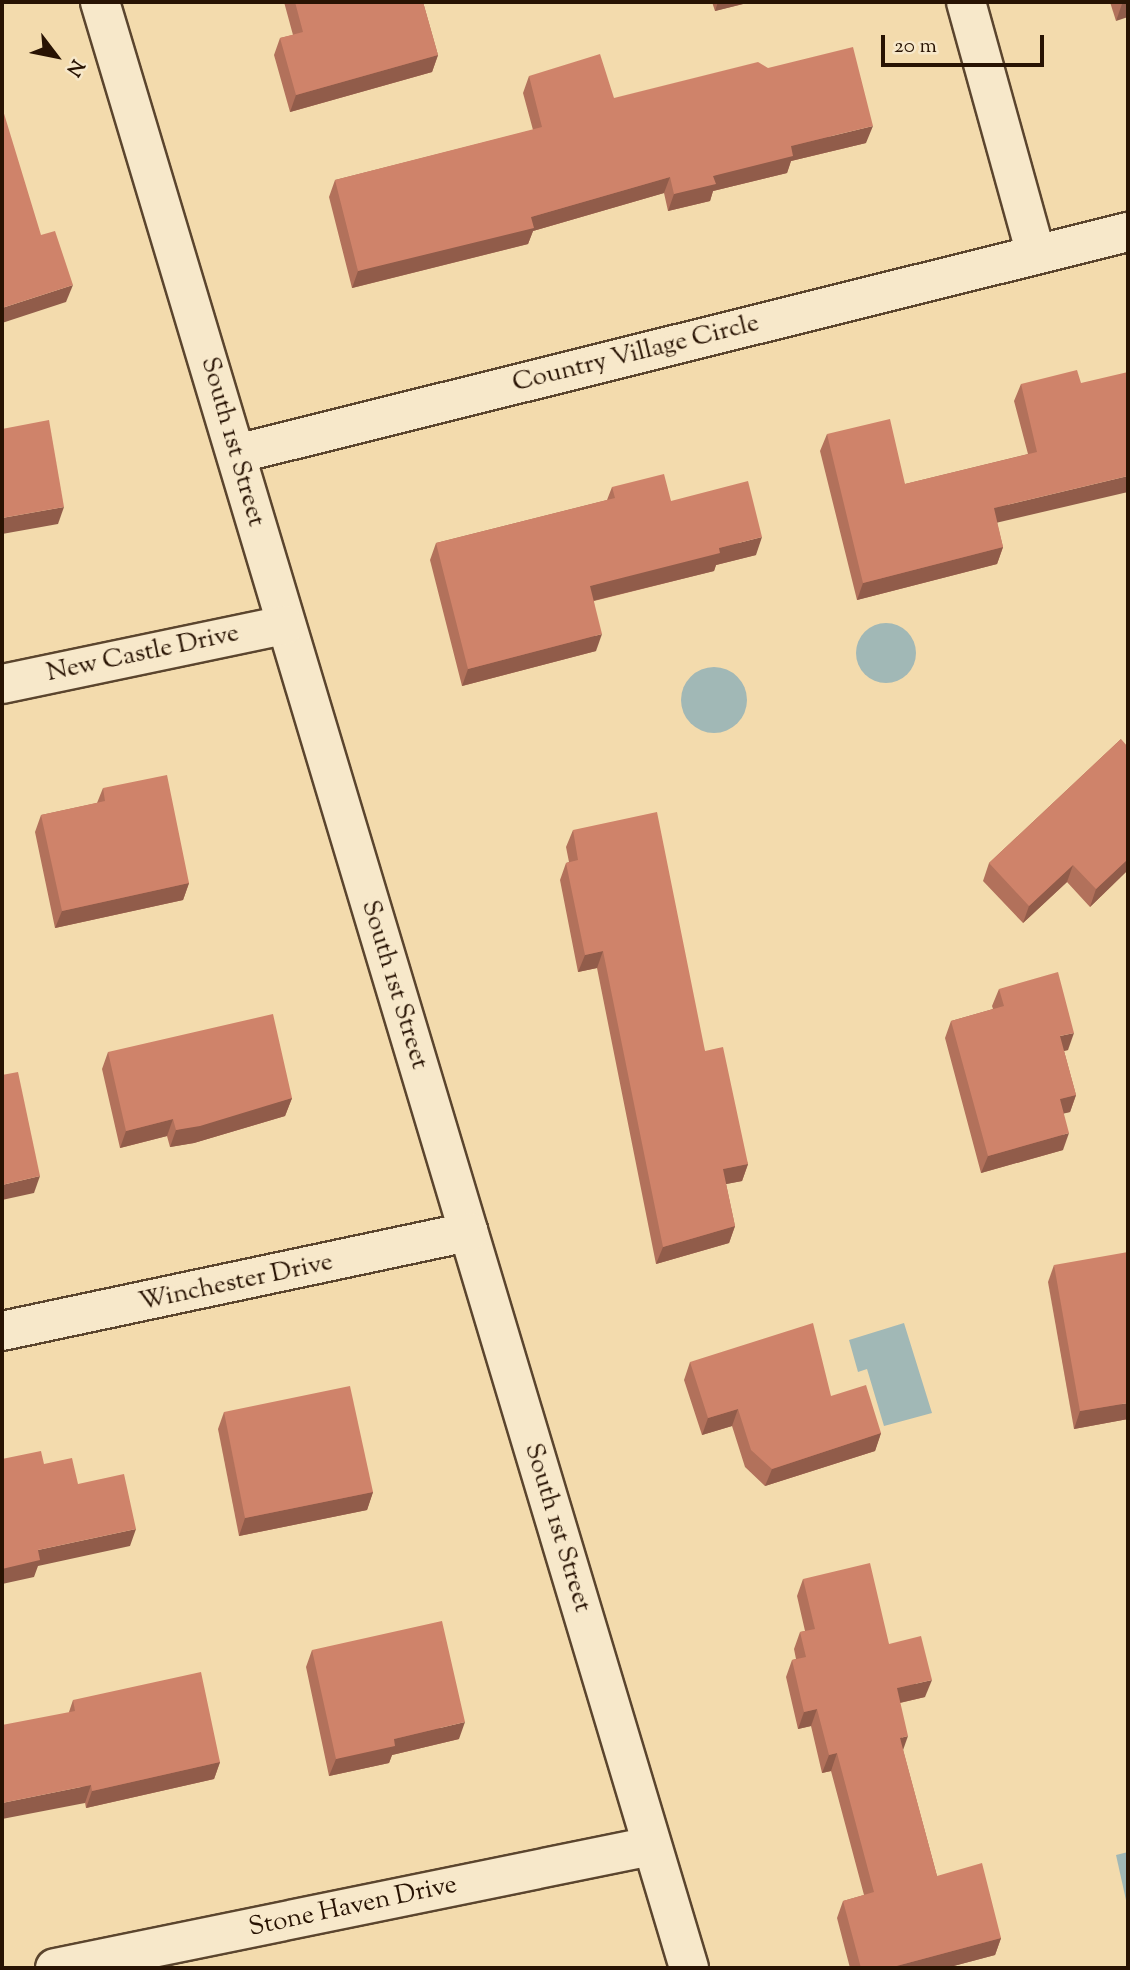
<!DOCTYPE html>
<style>
body{margin:0}
#map{position:relative;width:1130px;height:1970px;overflow:hidden;background:#f3dbad;font-family:"Sorts Mill Goudy",serif}
div>[style]{position:absolute}
.water>*{inset:0;background:#a1b8b6}
.round{border-radius:50%}
.roads{filter:drop-shadow(2px 0 #5b452e) drop-shadow(-2px 0 #5b452e) drop-shadow(0 2px #5b452e) drop-shadow(0 -2px #5b452e)}
.minor>*{height:38px;margin:-19px;padding:0 19px;transform-origin:19px;border-radius:19px;background:#f7e8ca}
.wall>*{inset:0;background:#b2715b}
.shaded-wall>*{inset:0;background:#915c4a}
.building>*{inset:0;background:#cf836a}
span{translate:-50% -50%;white-space:nowrap;text-align:center;line-height:1.15;-webkit-text-stroke:7px #f7e8ca;paint-order:stroke}
.street-label{font-size:26px;color:#281303}
.frame{position:absolute;inset:0;border:4px solid #281303;pointer-events:none}
.north{position:absolute;left:21px;top:21px;width:70px;height:70px;-webkit-text-stroke:5px #f7e8ca;paint-order:stroke;rotate:122deg;font-size:19px;font-weight:700;line-height:28px;text-align:center;color:#281303}
.north::after{content:'';display:block;margin:auto;width:24px;height:32px;background:#281303;clip-path:polygon(50% 0,100% 100%,50% 72%,0 100%)}
.scale{position:absolute;left:881px;top:35px;width:163px;height:32px;box-sizing:border-box;border:4px solid #281303;border-top:0;padding-left:9px;font-size:21px;line-height:24px;white-space:nowrap;color:#281303;-webkit-text-stroke:5px #f7e8ca;paint-order:stroke}
</style>
<div id="map">
<div class="water">
<i class="round" style="left:856px;top:623px;width:60px;height:60px"></i>
<i class="round" style="left:681px;top:667px;width:66px;height:66px"></i>
<i style="clip-path:polygon(904px 1323px,932px 1413px,884px 1426px,867px 1369px,858px 1372px,849px 1340px)"></i>
<i style="clip-path:polygon(1128px 1852px,1128px 1909px,1116px 1855px)"></i>
</div>
<div class="roads">
<div class="minor">
<i style="left:100px;top:2px;width:2052px;rotate:73.32deg"></i>
<i style="left:966px;top:2px;width:262px;rotate:74.5deg"></i>
<i style="left:236px;top:454px;width:919px;rotate:-13.98deg"></i>
<i style="left:2px;top:684px;width:289px;rotate:-11.8deg"></i>
<i style="left:2px;top:1331px;width:477px;rotate:-12deg"></i>
<i style="left:55px;top:1968px;width:608px;rotate:-11.57deg"></i>
</div>
</div>
<div class="wall">
<i style="clip-path:polygon(284px 2px,423px 2px,438px 55px,432px 72px,290px 112px,274px 55px,280px 38px,293px 35px)"></i>
<i style="clip-path:polygon(712px 2px,751px 2px,715px 11px)"></i>
<i style="clip-path:polygon(1110px 2px,1128px 2px,1116px 21px)"></i>
<i style="clip-path:polygon(529px 76px,614px 98px,866px 143px,791px 161px,787px 173px,713px 191px,710px 201px,668px 211px,664px 193px,533px 231px,528px 244px,352px 288px,329px 197px,335px 180px,533px 130px,523px 93px)"></i>
<i style="clip-path:polygon(1081px 383px,997px 523px,1003px 547px,997px 564px,857px 600px,820px 451px,827px 434px,905px 484px,1028px 454px,1014px 401px,1021px 384px)"></i>
<i style="clip-path:polygon(612px 487px,671px 501px,756px 555px,716px 565px,714px 571px,594px 601px,596px 651px,462px 686px,430px 560px,436px 543px,607px 500px)"></i>
<i style="clip-path:polygon(1121px 739px,1128px 870px,1090px 907px,1067px 882px,1023px 923px,983px 881px,989px 863px)"></i>
<i style="clip-path:polygon(103px 788px,189px 883px,183px 900px,55px 928px,35px 832px,41px 815px,97px 803px)"></i>
<i style="clip-path:polygon(573px 830px,705px 1051px,748px 1164px,742px 1181px,726px 1184px,735px 1226px,729px 1243px,656px 1264px,597px 968px,578px 972px,560px 880px,566px 863px,569px 862px,566px 847px)"></i>
<i style="clip-path:polygon(999px 989px,1068px 1050px,1064px 1051px,1076px 1095px,1070px 1112px,1064px 1113px,1063px 1150px,981px 1173px,945px 1038px,951px 1021px,993px 1009px,992px 1006px)"></i>
<i style="clip-path:polygon(108px 1052px,292px 1098px,285px 1116px,194px 1143px,170px 1147px,167px 1136px,120px 1148px,102px 1069px)"></i>
<i style="clip-path:polygon(1054px 1265px,1128px 1419px,1074px 1429px,1048px 1282px)"></i>
<i style="clip-path:polygon(690px 1362px,831px 1396px,881px 1433px,875px 1451px,765px 1486px,745px 1467px,732px 1426px,702px 1435px,684px 1380px)"></i>
<i style="clip-path:polygon(224px 1412px,373px 1492px,367px 1510px,239px 1536px,218px 1429px)"></i>
<i style="clip-path:polygon(803px 1579px,889px 1644px,925px 1697px,900px 1703px,903px 1750px,937px 1876px,1001px 1938px,995px 1955px,946px 1968px,850px 1968px,837px 1918px,843px 1901px,864px 1895px,831px 1771px,822px 1773px,811px 1726px,798px 1729px,786px 1677px,792px 1660px,796px 1659px,794px 1649px,800px 1632px,805px 1631px,797px 1596px)"></i>
<i style="clip-path:polygon(312px 1650px,459px 1739px,392px 1755px,389px 1763px,329px 1776px,306px 1667px)"></i>
<i style="clip-path:polygon(73px 1700px,220px 1762px,214px 1779px,86px 1808px,69px 1712px)"></i>
</div>
<div class="shaded-wall">
<i style="clip-path:polygon(718px 2px,751px 2px,715px 11px)"></i>
<i style="clip-path:polygon(1128px 2px,1128px 17px,1116px 21px,1122px 4px)"></i>
<i style="clip-path:polygon(438px 55px,432px 72px,290px 112px,296px 95px)"></i>
<i style="clip-path:polygon(873px 126px,866px 143px,791px 161px,787px 173px,713px 191px,710px 201px,668px 211px,674px 194px,713px 176px,791px 146px)"></i>
<i style="clip-path:polygon(670px 177px,664px 193px,533px 231px,528px 244px,352px 288px,358px 271px,531px 217px)"></i>
<i style="clip-path:polygon(73px 285px,66px 302px,2px 323px,2px 308px)"></i>
<i style="clip-path:polygon(1128px 476px,1128px 492px,987px 525px,994px 508px)"></i>
<i style="clip-path:polygon(64px 507px,58px 524px,2px 534px,2px 518px)"></i>
<i style="clip-path:polygon(762px 537px,756px 555px,716px 565px,714px 571px,584px 603px,590px 586px,719px 548px)"></i>
<i style="clip-path:polygon(1003px 547px,997px 564px,857px 600px,863px 583px)"></i>
<i style="clip-path:polygon(602px 634px,596px 651px,462px 686px,468px 669px)"></i>
<i style="clip-path:polygon(1128px 859px,1128px 870px,1090px 907px,1096px 889px)"></i>
<i style="clip-path:polygon(1073px 865px,1067px 882px,1023px 923px,1029px 906px)"></i>
<i style="clip-path:polygon(189px 883px,183px 900px,55px 928px,62px 911px)"></i>
<i style="clip-path:polygon(603px 951px,597px 968px,578px 972px,585px 955px)"></i>
<i style="clip-path:polygon(1074px 1033px,1068px 1050px,1054px 1053px,1060px 1036px)"></i>
<i style="clip-path:polygon(1076px 1095px,1070px 1112px,1054px 1116px,1060px 1099px)"></i>
<i style="clip-path:polygon(292px 1098px,285px 1116px,194px 1143px,170px 1147px,176px 1130px)"></i>
<i style="clip-path:polygon(173px 1119px,167px 1136px,120px 1148px,126px 1131px)"></i>
<i style="clip-path:polygon(1069px 1133px,1063px 1150px,981px 1173px,988px 1156px)"></i>
<i style="clip-path:polygon(748px 1164px,742px 1181px,716px 1186px,723px 1169px)"></i>
<i style="clip-path:polygon(40px 1176px,34px 1193px,2px 1200px,2px 1185px)"></i>
<i style="clip-path:polygon(735px 1226px,729px 1243px,656px 1264px,663px 1247px)"></i>
<i style="clip-path:polygon(1128px 1403px,1128px 1419px,1074px 1429px,1080px 1411px)"></i>
<i style="clip-path:polygon(738px 1409px,732px 1426px,702px 1435px,708px 1418px)"></i>
<i style="clip-path:polygon(881px 1433px,875px 1451px,765px 1486px,772px 1469px)"></i>
<i style="clip-path:polygon(373px 1492px,367px 1510px,239px 1536px,245px 1518px)"></i>
<i style="clip-path:polygon(136px 1529px,130px 1546px,38px 1566px,34px 1577px,2px 1584px,2px 1569px,38px 1550px)"></i>
<i style="clip-path:polygon(932px 1680px,925px 1697px,890px 1705px,897px 1688px)"></i>
<i style="clip-path:polygon(817px 1709px,811px 1726px,798px 1729px,804px 1712px)"></i>
<i style="clip-path:polygon(465px 1722px,459px 1739px,392px 1755px,389px 1763px,329px 1776px,336px 1759px,394px 1739px)"></i>
<i style="clip-path:polygon(908px 1736px,902px 1753px,900px 1738px)"></i>
<i style="clip-path:polygon(837px 1753px,831px 1771px,822px 1773px,829px 1755px)"></i>
<i style="clip-path:polygon(220px 1762px,214px 1779px,86px 1808px,92px 1791px)"></i>
<i style="clip-path:polygon(91px 1785px,85px 1803px,2px 1819px,2px 1803px)"></i>
<i style="clip-path:polygon(1001px 1938px,995px 1955px,946px 1968px,889px 1968px)"></i>
</div>
<div class="building">
<i style="clip-path:polygon(295px 2px,423px 2px,438px 55px,296px 95px,280px 38px,303px 32px)"></i>
<i style="clip-path:polygon(853px 47px,873px 126px,791px 146px,793px 156px,713px 176px,716px 184px,674px 194px,670px 177px,531px 217px,534px 228px,358px 271px,335px 180px,542px 127px,529px 76px,600px 54px,614px 98px,758px 62px,768px 68px)"></i>
<i style="clip-path:polygon(2px 107px,41px 235px,55px 231px,73px 285px,2px 308px)"></i>
<i style="clip-path:polygon(1077px 370px,1081px 383px,1128px 372px,1128px 476px,994px 508px,1003px 547px,863px 583px,827px 434px,890px 419px,905px 484px,1037px 452px,1021px 384px)"></i>
<i style="clip-path:polygon(49px 420px,64px 507px,2px 518px,2px 429px)"></i>
<i style="clip-path:polygon(664px 474px,671px 501px,748px 481px,762px 537px,719px 548px,720px 553px,590px 586px,602px 634px,468px 669px,436px 543px,615px 498px,612px 487px)"></i>
<i style="clip-path:polygon(1121px 739px,1128px 747px,1128px 859px,1096px 889px,1073px 865px,1029px 906px,989px 863px)"></i>
<i style="clip-path:polygon(167px 775px,189px 883px,62px 911px,41px 815px,105px 801px,103px 788px)"></i>
<i style="clip-path:polygon(657px 812px,705px 1051px,723px 1047px,748px 1164px,723px 1169px,735px 1226px,663px 1247px,603px 951px,585px 955px,566px 863px,578px 860px,573px 830px)"></i>
<i style="clip-path:polygon(1058px 972px,1074px 1033px,1060px 1036px,1076px 1095px,1060px 1099px,1069px 1133px,988px 1156px,951px 1021px,1004px 1006px,999px 989px)"></i>
<i style="clip-path:polygon(273px 1014px,292px 1098px,200px 1126px,176px 1130px,173px 1119px,126px 1131px,108px 1052px)"></i>
<i style="clip-path:polygon(18px 1072px,40px 1176px,2px 1185px,2px 1075px)"></i>
<i style="clip-path:polygon(1128px 1252px,1128px 1403px,1080px 1411px,1054px 1265px)"></i>
<i style="clip-path:polygon(813px 1323px,831px 1396px,866px 1385px,881px 1433px,772px 1469px,751px 1450px,738px 1409px,708px 1418px,690px 1362px)"></i>
<i style="clip-path:polygon(350px 1386px,373px 1492px,245px 1518px,224px 1412px)"></i>
<i style="clip-path:polygon(41px 1451px,44px 1464px,72px 1458px,78px 1484px,124px 1474px,136px 1529px,38px 1550px,40px 1560px,2px 1569px,2px 1459px)"></i>
<i style="clip-path:polygon(870px 1563px,889px 1644px,921px 1636px,932px 1680px,897px 1688px,908px 1736px,900px 1738px,937px 1876px,982px 1863px,1001px 1938px,889px 1968px,861px 1968px,843px 1901px,874px 1892px,837px 1753px,829px 1755px,817px 1709px,804px 1712px,792px 1660px,806px 1657px,800px 1632px,815px 1629px,803px 1579px)"></i>
<i style="clip-path:polygon(442px 1621px,465px 1722px,394px 1739px,395px 1746px,336px 1759px,312px 1650px)"></i>
<i style="clip-path:polygon(201px 1672px,220px 1762px,92px 1791px,91px 1785px,2px 1803px,2px 1725px,75px 1711px,73px 1700px)"></i>
</div>
<div class="street-label">
<span style="left:636px;top:354px;rotate:-14deg">Country Village Circle</span>
<span style="left:232px;top:442px;rotate:74deg">South 1st Street</span>
<span style="left:143px;top:654px;rotate:-12deg">New Castle Drive</span>
<span style="left:394px;top:985px;rotate:73deg">South 1st Street</span>
<span style="left:236px;top:1283px;rotate:-12deg">Winchester Drive</span>
<span style="left:557px;top:1528px;rotate:73deg">South 1st Street</span>
<span style="left:353px;top:1907px;rotate:-12deg">Stone Haven Drive</span>
</div>
<div class="frame"></div>
<div class="north">N</div>
<div class="scale">20 m</div>
</div>
